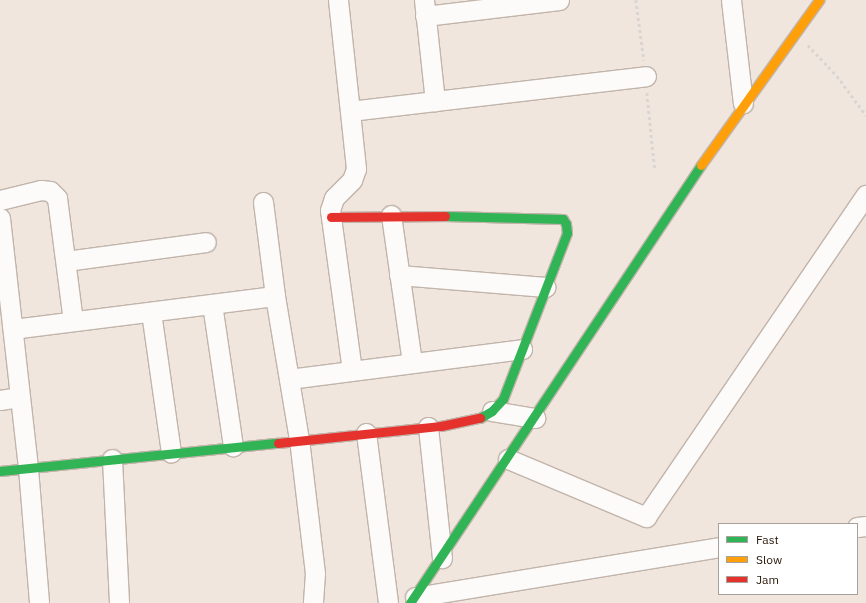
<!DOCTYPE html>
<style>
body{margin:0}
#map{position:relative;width:866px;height:603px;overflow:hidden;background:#f1e6de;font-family:"IBM Plex Sans",sans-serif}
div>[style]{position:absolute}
.path>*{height:2.5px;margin-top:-1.25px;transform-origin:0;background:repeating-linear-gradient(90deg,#d9d5d2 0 3px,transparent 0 6px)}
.roads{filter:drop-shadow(1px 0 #c1b4aa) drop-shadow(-1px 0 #c1b4aa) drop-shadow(0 1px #c1b4aa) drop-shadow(0 -1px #c1b4aa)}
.street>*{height:19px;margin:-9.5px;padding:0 9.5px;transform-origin:9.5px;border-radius:9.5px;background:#fdfbfa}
.fast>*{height:9px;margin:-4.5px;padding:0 4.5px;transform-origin:4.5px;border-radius:4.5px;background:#30b455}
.slow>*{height:9px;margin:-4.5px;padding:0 4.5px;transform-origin:4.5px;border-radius:4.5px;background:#ff9f0a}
.jam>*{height:9px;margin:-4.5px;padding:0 4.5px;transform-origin:4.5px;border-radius:4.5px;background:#e5322d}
span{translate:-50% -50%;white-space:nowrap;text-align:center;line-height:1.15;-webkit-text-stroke:3px #fff;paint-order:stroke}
.legend{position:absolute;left:718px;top:523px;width:140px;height:72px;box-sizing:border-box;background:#fff;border:1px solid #a8a19b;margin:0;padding:5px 7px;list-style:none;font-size:12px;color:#251406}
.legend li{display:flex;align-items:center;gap:8px;height:20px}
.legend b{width:20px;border:1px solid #a8a19b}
</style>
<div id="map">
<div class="path">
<i style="left:636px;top:0;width:61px;rotate:82.4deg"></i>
<i style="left:808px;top:45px;width:42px;rotate:46.9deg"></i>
<i style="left:837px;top:76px;width:49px;rotate:53.4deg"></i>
<i style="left:647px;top:93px;width:77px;rotate:84.1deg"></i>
</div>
<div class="roads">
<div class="street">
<i style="left:338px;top:0;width:170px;rotate:83.9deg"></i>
<i style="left:356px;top:169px;width:12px;rotate:110deg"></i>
<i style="left:352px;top:180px;width:25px;rotate:135deg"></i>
<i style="left:334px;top:198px;width:13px;rotate:108deg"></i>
<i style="left:330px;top:210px;width:162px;rotate:82.2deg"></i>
<i style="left:424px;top:0;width:102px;rotate:83.8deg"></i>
<i style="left:731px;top:0;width:104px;rotate:83.4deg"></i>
<i style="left:425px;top:16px;width:135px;rotate:-6.8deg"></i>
<i style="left:350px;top:111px;width:298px;rotate:-6.7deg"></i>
<i style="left:0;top:200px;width:42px;rotate:-13.7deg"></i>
<i style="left:41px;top:190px;width:9px;rotate:6deg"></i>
<i style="left:50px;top:191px;width:10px;rotate:45deg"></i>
<i style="left:57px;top:198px;width:124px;rotate:82.6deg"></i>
<i style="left:263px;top:202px;width:95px;rotate:82.7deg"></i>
<i style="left:275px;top:296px;width:145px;rotate:80.5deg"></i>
<i style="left:299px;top:439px;width:135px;rotate:83.2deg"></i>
<i style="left:315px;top:573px;width:30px;rotate:94deg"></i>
<i style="left:391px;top:215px;width:149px;rotate:81.9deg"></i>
<i style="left:0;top:218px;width:252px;rotate:83.6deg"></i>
<i style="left:28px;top:468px;width:135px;rotate:85.3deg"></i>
<i style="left:66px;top:261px;width:141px;rotate:-7.7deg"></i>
<i style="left:399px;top:275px;width:147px;rotate:4.7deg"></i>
<i style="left:212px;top:304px;width:144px;rotate:81.6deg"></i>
<i style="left:151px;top:312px;width:142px;rotate:81.9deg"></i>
<i style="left:13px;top:329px;width:264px;rotate:-7.2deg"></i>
<i style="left:289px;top:379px;width:235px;rotate:-7.3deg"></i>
<i style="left:0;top:400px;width:20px;rotate:-9deg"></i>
<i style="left:492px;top:411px;width:44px;rotate:9.2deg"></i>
<i style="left:428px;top:427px;width:132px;rotate:83.9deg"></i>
<i style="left:366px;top:433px;width:171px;rotate:82.6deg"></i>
<i style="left:112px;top:459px;width:144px;rotate:87.2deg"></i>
<i style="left:508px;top:459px;width:150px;rotate:22.8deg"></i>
<i style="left:646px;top:517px;width:390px;rotate:-55.7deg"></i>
<i style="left:857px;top:527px;width:9px;rotate:-6deg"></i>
<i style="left:415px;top:597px;width:308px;rotate:-9.3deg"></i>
</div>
<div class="fast">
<i style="left:445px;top:216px;width:118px;rotate:1.5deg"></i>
<i style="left:563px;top:219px;width:6px;rotate:59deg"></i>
<i style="left:566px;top:224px;width:9px;rotate:84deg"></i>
<i style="left:567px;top:233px;width:178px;rotate:111.1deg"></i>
<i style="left:503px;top:399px;width:16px;rotate:133deg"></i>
<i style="left:492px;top:411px;width:14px;rotate:150deg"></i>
<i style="left:0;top:471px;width:279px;rotate:-5.8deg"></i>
<i style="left:410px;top:603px;width:526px;rotate:-56.4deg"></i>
</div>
<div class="slow">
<i style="left:701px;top:165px;width:203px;rotate:-54.4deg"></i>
</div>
<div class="jam">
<i style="left:331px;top:217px;width:114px;rotate:-0.5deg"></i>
<i style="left:278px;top:443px;width:164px;rotate:-6deg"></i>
<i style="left:441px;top:426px;width:40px;rotate:-12deg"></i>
</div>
</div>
<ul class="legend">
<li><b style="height:5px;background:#30b455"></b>Fast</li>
<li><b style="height:5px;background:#ff9f0a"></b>Slow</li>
<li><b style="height:5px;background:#e5322d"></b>Jam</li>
</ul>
</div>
